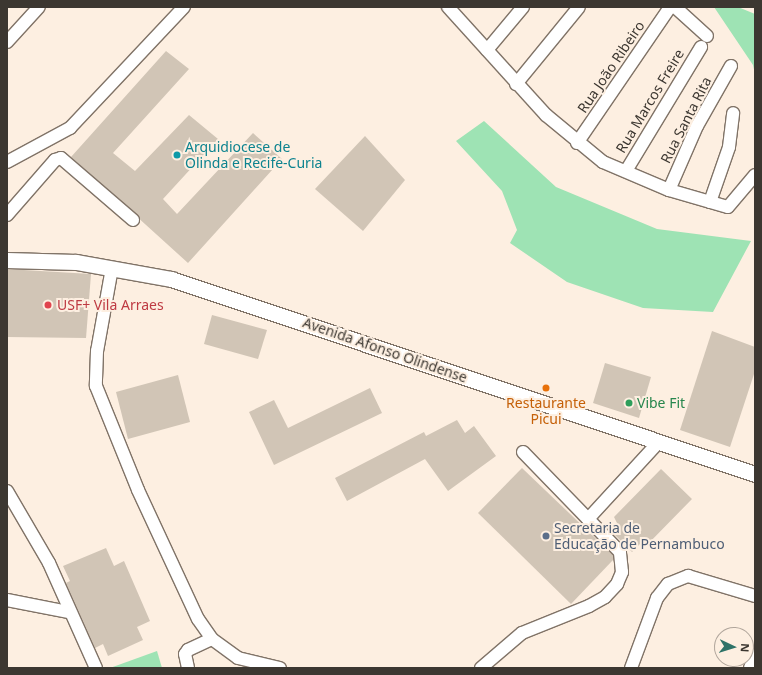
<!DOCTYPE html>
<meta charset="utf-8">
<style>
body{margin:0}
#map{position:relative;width:762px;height:675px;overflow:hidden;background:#fdefe1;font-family:"Noto Sans",sans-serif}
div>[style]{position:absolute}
.green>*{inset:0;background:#9ee3b4}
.building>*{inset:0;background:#d1c5b6}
.roads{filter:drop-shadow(1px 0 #807367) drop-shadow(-1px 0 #807367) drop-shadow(0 1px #807367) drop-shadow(0 -1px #807367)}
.minor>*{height:12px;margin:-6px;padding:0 6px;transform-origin:6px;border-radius:6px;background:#fff}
.major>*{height:15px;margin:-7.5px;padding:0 7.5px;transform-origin:7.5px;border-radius:7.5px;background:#fff}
.dots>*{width:11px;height:11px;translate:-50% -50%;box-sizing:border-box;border:2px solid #fdefe1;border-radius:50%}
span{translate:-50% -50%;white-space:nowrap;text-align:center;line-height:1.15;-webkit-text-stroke:4px #fdefe1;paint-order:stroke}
.street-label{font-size:14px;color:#3c3731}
.culture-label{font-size:14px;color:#0d838f}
.left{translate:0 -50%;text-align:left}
.health-label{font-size:14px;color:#be3a42}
.food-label{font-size:14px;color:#c56008}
.leisure-label{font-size:14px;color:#27864d}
.service-label{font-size:14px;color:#4e5e75}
.frame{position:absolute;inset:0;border:8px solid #3c3731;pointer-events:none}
.north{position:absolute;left:714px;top:627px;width:40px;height:40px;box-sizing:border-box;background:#fdefe1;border:1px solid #b0a59b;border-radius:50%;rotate:94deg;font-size:11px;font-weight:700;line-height:16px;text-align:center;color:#3c3731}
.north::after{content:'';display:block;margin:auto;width:14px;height:18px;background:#2e7368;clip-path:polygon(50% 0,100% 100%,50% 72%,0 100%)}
</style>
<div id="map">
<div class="green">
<i style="clip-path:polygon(714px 7px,738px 7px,755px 14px,755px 74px,753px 65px)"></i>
<i style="clip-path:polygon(484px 121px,556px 187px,657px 229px,751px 241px,713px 312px,643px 308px,567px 282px,510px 243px,517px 230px,502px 191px,456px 141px)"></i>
<i style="clip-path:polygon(157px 651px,162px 668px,110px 668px)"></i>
</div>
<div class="building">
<i style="clip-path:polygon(166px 51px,189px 69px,113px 153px,135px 171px,189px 115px,218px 139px,163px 199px,177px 214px,253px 133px,282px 159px,188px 263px,71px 157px)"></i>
<i style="clip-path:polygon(365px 136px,405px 180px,363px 231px,315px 189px)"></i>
<i style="clip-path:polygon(7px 269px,91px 274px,86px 338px,7px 337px)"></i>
<i style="clip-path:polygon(212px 315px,267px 330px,258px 359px,204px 344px)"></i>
<i style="clip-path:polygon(712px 331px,755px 347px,755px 371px,730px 447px,680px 430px)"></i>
<i style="clip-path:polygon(605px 363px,651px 377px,639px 418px,593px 403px)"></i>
<i style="clip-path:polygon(178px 375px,190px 422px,128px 439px,116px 392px)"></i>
<i style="clip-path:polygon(370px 388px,382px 413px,274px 465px,249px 412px,274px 400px,288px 428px)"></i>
<i style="clip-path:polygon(457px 420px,465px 433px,474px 426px,496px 456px,448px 491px,425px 459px,347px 501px,335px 478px,424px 432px,426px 436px)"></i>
<i style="clip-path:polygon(522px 468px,613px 555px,613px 560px,571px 604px,478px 513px)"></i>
<i style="clip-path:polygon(661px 469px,692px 499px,644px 548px,640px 544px,632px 552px,610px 530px,617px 523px,614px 517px)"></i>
<i style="clip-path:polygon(106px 548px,114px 566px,124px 561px,150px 621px,137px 627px,143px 640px,108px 656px,103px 644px,95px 648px,66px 583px,70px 581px,63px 566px)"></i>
</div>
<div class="roads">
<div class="minor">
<i style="left:448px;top:7px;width:146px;rotate:47.8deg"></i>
<i style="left:546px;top:115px;width:74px;rotate:39.5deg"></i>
<i style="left:603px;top:162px;width:72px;rotate:23deg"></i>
<i style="left:669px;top:190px;width:61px;rotate:16.1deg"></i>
<i style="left:728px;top:207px;width:42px;rotate:-49.8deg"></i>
<i style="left:675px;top:7px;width:43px;rotate:42.2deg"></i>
<i style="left:7px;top:42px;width:47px;rotate:-47.6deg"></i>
<i style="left:487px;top:50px;width:56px;rotate:-50.1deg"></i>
<i style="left:516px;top:84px;width:99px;rotate:-50.7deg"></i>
<i style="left:577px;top:143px;width:165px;rotate:-55.6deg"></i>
<i style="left:7px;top:162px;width:72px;rotate:-28.4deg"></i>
<i style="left:70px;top:128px;width:166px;rotate:-46.7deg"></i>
<i style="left:626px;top:171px;width:145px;rotate:-58.8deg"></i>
<i style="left:669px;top:190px;width:70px;rotate:-66.4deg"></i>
<i style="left:697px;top:126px;width:69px;rotate:-60.5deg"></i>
<i style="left:710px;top:202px;width:58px;rotate:-70.9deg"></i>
<i style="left:729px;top:147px;width:34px;rotate:-83deg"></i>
<i style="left:7px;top:215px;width:73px;rotate:-48.9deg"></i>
<i style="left:55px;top:160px;width:6px;rotate:-18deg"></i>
<i style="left:61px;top:158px;width:95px;rotate:40.7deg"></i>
<i style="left:112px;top:268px;width:84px;rotate:100.2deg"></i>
<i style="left:97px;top:351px;width:35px;rotate:92deg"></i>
<i style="left:96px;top:386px;width:112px;rotate:68deg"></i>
<i style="left:138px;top:490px;width:142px;rotate:65.1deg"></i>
<i style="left:198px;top:619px;width:24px;rotate:55deg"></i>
<i style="left:212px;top:639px;width:32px;rotate:36deg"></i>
<i style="left:238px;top:658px;width:43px;rotate:13.4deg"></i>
<i style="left:523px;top:452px;width:93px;rotate:45.9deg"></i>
<i style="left:588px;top:519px;width:103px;rotate:-47.4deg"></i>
<i style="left:7px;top:491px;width:83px;rotate:59.7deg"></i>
<i style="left:49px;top:563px;width:115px;rotate:65.9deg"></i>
<i style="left:7px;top:600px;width:63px;rotate:11deg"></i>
<i style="left:188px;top:668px;width:14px;rotate:-102deg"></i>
<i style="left:185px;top:654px;width:5px;rotate:-53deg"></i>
<i style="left:188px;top:650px;width:26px;rotate:-25deg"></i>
<i style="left:481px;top:668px;width:54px;rotate:-40.5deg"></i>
<i style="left:522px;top:633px;width:72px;rotate:-21.9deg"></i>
<i style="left:589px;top:606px;width:18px;rotate:-29deg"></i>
<i style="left:605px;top:597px;width:18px;rotate:-47deg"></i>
<i style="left:617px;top:584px;width:13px;rotate:-67deg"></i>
<i style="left:622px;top:572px;width:20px;rotate:-96deg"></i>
<i style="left:620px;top:552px;width:46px;rotate:-134.1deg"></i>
<i style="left:631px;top:668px;width:75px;rotate:-69.6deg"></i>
<i style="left:657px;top:598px;width:18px;rotate:-52deg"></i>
<i style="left:668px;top:584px;width:22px;rotate:-22deg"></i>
<i style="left:688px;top:576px;width:70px;rotate:16.6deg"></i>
<i style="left:750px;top:668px;width:14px;rotate:-69deg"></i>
</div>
<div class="major">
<i style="left:7px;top:260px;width:69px;rotate:1.7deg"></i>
<i style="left:76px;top:262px;width:97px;rotate:10.1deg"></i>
<i style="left:171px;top:279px;width:616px;rotate:18.46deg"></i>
</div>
</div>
<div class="dots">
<i style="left:177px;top:155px;background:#0f9aa8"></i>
<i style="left:48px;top:305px;background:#e0444e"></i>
<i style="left:546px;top:388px;background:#e8710a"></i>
<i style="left:629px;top:403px;background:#2e9e5b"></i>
<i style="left:546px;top:536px;background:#5c6f8a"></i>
</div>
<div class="street-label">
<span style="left:611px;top:67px;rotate:-56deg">Rua João Ribeiro</span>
<span style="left:650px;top:101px;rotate:-59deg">Rua Marcos Freire</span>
<span style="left:686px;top:120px;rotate:-63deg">Rua Santa Rita</span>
<span style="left:385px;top:350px;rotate:19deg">Avenida Afonso Olindense</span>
</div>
<div class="culture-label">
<span class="left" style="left:185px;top:155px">Arquidiocese de<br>Olinda e Recife-Curia</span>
</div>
<div class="health-label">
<span class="left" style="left:57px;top:305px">USF+ Vila Arraes</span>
</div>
<div class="food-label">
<span style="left:546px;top:411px">Restaurante<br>Picui</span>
</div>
<div class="leisure-label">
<span class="left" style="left:637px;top:403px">Vibe Fit</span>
</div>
<div class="service-label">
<span class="left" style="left:554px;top:536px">Secretaria de<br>Educação de Pernambuco</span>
</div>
<div class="frame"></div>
<div class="north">N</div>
</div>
